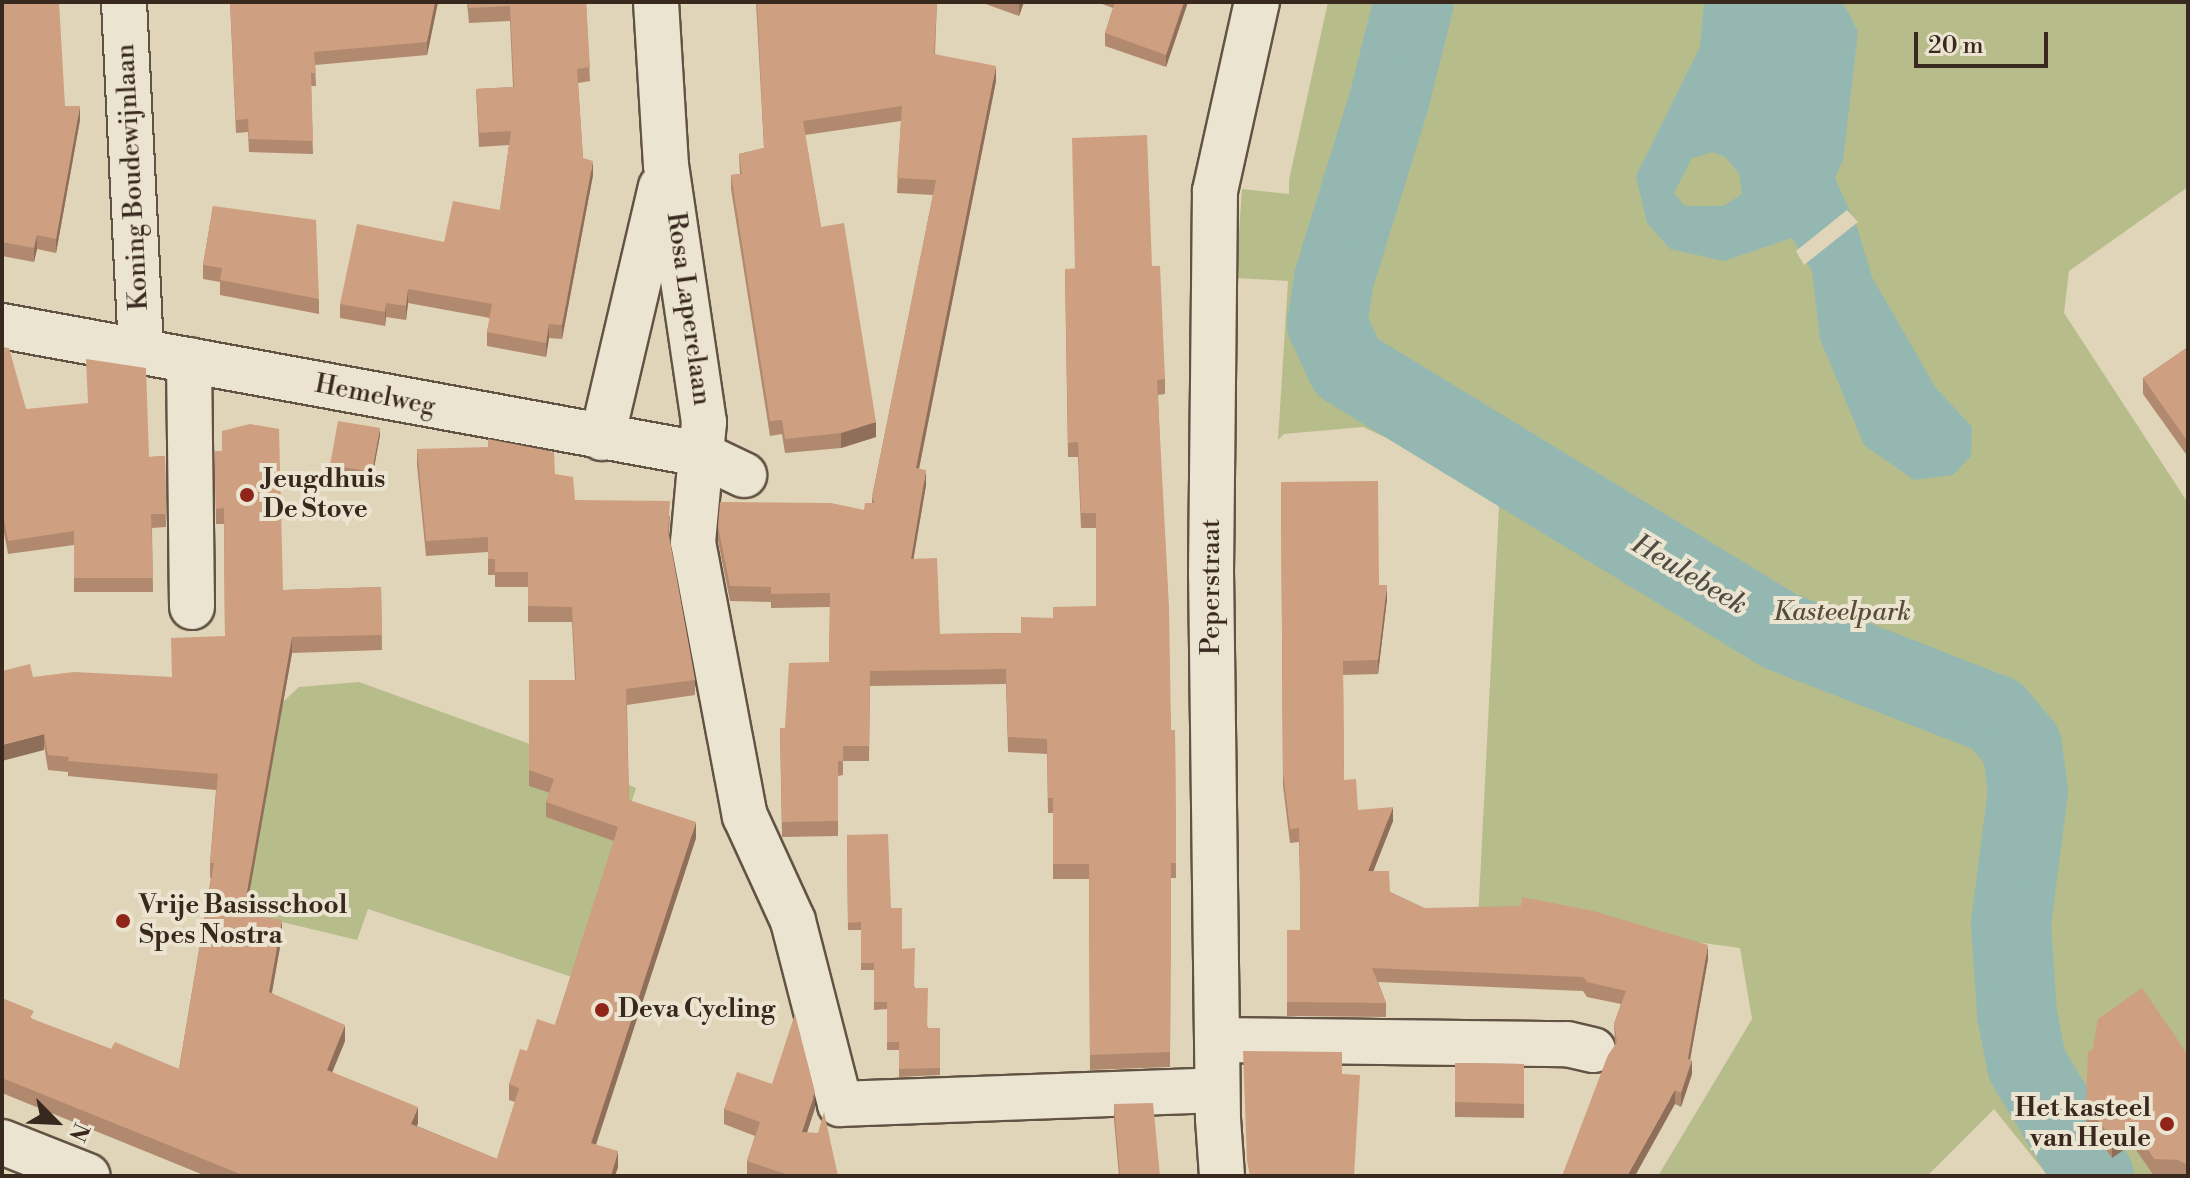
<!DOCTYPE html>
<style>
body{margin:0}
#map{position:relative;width:2190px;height:1178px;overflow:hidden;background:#e0d5b8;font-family:"Libre Bodoni",serif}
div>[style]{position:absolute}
.green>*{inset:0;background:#b7bc8b}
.water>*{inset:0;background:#94b8b1}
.pier>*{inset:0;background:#e0d5b8}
.river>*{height:80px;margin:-40px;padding:0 40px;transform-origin:40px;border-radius:40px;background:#94b8b1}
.roads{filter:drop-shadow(2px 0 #635344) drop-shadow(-2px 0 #635344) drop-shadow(0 2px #635344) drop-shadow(0 -2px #635344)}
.minor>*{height:44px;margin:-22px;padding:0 22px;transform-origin:22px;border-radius:22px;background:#ebe4d1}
.wall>*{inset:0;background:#b1896e}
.shaded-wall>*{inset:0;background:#906f5a}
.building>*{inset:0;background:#ce9f80}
.dots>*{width:22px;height:22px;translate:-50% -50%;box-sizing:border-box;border:4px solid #ebe4d1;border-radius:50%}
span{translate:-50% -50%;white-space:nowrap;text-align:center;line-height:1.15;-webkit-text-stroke:8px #ebe4d1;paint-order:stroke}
.street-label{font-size:26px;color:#39281e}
.poi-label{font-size:26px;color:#39281e;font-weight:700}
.left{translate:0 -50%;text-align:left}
.right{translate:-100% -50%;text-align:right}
.park-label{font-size:26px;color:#584d39;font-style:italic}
.water-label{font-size:28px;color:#504c43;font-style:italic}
.frame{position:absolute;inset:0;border:4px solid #39281e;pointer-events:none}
.north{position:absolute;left:16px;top:1082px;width:80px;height:80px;-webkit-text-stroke:6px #ebe4d1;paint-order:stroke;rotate:114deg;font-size:22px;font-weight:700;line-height:32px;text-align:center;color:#39281e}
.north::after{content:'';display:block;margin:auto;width:28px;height:36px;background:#39281e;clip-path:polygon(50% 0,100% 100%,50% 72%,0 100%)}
.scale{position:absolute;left:1914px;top:32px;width:134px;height:36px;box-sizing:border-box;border:4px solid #39281e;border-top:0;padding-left:10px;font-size:24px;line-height:28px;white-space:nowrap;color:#39281e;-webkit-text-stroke:6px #ebe4d1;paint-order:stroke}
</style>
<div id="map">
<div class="green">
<i style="clip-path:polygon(1328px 2px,2188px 2px,2188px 187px,2069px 271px,2064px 313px,2188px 503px,2188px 1176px,2048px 1176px,1994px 1109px,1927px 1176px,1658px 1176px,1752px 1019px,1740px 948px,1645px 935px,1478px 920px,1499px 506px,1413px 450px,1363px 427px,1284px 434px,1278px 440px,1288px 281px,1236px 278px,1242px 189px,1289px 194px,1289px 180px)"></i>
<i style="clip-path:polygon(359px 682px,527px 743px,636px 788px,575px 978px,368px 909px,357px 940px,245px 913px,283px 702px,299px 687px)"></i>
</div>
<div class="water">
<i style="clip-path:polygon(evenodd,1704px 2px,1842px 2px,1850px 15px,1858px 32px,1843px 160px,1835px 178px,1857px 227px,1872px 277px,1936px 388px,1972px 427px,1971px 456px,1953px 475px,1914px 480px,1864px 445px,1820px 339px,1812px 271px,1792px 238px,1724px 261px,1670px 249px,1647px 223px,1636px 176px,1700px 47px,1704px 2px,1713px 152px,1725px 157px,1739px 173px,1742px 194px,1724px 206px,1685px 206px,1674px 193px,1692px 158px,1713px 152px)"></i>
</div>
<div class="pier">
<i style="clip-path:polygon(1847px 210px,1858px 222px,1804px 265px,1796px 251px)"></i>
</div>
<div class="river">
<i style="left:1414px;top:2px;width:102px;rotate:104.2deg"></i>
<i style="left:1389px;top:101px;width:186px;rotate:107.2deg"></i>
<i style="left:1334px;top:279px;width:46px;rotate:98.8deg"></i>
<i style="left:1327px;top:324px;width:47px;rotate:65.1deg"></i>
<i style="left:1347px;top:367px;width:507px;rotate:31.37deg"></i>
<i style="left:1780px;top:631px;width:232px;rotate:21.3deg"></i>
<i style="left:1996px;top:715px;width:40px;rotate:50deg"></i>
<i style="left:2022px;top:746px;width:45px;rotate:82.4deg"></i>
<i style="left:2028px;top:791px;width:133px;rotate:97.3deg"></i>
<i style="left:2011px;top:923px;width:91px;rotate:86.2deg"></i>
<i style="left:2017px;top:1014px;width:52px;rotate:78.9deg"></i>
<i style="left:2027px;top:1065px;width:130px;rotate:58.9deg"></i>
</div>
<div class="roads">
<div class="minor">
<i style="left:124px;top:2px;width:350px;rotate:87.2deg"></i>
<i style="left:656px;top:2px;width:163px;rotate:86.5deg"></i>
<i style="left:666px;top:165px;width:260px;rotate:81.6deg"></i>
<i style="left:704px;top:422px;width:121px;rotate:95.2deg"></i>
<i style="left:693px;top:542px;width:279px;rotate:79.3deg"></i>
<i style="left:745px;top:816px;width:115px;rotate:65.4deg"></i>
<i style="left:793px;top:921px;width:189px;rotate:75.6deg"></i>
<i style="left:840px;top:1104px;width:377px;rotate:-2.1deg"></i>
<i style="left:2px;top:326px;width:710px;rotate:10.39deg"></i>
<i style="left:700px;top:454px;width:49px;rotate:25.5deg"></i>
<i style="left:189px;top:360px;width:247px;rotate:89.3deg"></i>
<i style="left:602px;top:438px;width:258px;rotate:-76.8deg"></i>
<i style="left:1217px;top:1040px;width:350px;rotate:0.7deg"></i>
<i style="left:1567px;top:1044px;width:27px;rotate:13deg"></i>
<i style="left:2px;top:1142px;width:92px;rotate:21.6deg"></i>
<i style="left:1222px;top:1176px;width:57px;rotate:-94deg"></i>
<i style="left:1218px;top:1119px;width:546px;rotate:-90.73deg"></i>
<i style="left:1211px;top:573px;width:382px;rotate:-89.4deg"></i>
<i style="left:1215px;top:191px;width:194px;rotate:-77.5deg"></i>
</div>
</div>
<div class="wall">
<i style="clip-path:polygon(2px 2px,65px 106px,80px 120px,56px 253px,37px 249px,34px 262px,2px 256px)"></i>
<i style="clip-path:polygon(230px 2px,438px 2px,427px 55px,315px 65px,316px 86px,311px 86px,313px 154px,249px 152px,248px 132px,236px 133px)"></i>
<i style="clip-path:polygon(467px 2px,586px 2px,590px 81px,578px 83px,583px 158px,593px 175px,562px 339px,549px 338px,546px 357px,487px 346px,487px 332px,490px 318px,408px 303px,406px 320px,386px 317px,385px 326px,340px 318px,340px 304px,500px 210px,509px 145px,479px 147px,476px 89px,513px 87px,510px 21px,469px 23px)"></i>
<i style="clip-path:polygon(756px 2px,937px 2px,935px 54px,996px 81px,919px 469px,926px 485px,913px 559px,940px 634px,1021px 633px,1053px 618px,1096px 606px,1096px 528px,1081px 528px,1078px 457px,1068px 457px,1065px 269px,1152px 266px,1165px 379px,1165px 394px,1158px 395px,1171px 730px,1175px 730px,1176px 878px,1171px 878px,1170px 1067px,1090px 1070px,1089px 879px,1053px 879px,1053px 813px,1048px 813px,1047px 754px,1008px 752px,1006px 684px,870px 686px,869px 761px,843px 761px,843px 775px,838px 776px,838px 836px,782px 837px,780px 728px,785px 728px,829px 662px,830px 607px,771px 608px,771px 602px,730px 601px,718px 541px,718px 526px,864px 510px,872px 503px,872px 497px,933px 195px,897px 193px,901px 121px,805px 135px,821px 227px,876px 437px,841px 448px,785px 453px,782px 434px,770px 436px,731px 189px,731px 175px,740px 174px,739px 154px,764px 148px)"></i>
<i style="clip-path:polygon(980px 2px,1024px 2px,1019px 16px)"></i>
<i style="clip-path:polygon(1102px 2px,1188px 2px,1166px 67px,1105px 46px,1105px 33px,1113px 8px,1102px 4px)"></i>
<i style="clip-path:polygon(213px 206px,319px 299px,319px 314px,220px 295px,220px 282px,203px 279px,203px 265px)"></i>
<i style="clip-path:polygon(2px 347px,26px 409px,149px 457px,165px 456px,166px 527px,152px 528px,153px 592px,74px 592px,74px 545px,8px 554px,2px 522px)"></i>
<i style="clip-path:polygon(2188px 347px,2188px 457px,2143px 394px,2143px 378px)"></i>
<i style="clip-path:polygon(380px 435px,372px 479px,330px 473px,330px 465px)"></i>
<i style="clip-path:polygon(417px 449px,555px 474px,575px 500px,670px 516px,669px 535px,695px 680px,695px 695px,627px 705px,629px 800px,696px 838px,596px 1145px,618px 1167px,615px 1176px,206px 1176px,2px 1093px,2px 998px,34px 1020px,111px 1049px,179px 1069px,211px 878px,210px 878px,210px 863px,216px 790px,68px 776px,68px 772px,48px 770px,33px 677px,172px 677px,225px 636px,224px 524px,216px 524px,215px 451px,283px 590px,381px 587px,382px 650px,292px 653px,245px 914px,282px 936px,272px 993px,345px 1041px,332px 1072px,418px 1123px,417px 1126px,497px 1159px,515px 1102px,509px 1100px,509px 1084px,527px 1051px,555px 1025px,614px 841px,546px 817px,546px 802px,550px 793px,529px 786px,529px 680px,575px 680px,572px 622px,528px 622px,528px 587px,495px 587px,495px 575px,488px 575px,488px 552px,426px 556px,417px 465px)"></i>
<i style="clip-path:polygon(1281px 482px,1379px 585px,1387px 599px,1378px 674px,1343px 675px,1344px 780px,1358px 810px,1393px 821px,1373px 871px,1390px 892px,1424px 908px,1708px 959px,1690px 1060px,1692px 1074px,1681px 1107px,1675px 1104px,1615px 1045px,1614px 1024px,1621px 1004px,1587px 997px,1583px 991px,1378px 982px,1386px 1003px,1386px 1017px,1287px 1016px,1287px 930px,1300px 930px,1300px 884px,1299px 842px,1290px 843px,1283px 786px)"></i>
<i style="clip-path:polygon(847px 835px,891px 908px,902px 949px,928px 1028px,940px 1028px,940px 1075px,899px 1077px,899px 1050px,887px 1050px,887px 1009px,874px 1010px,874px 970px,861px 970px,861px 930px,848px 930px)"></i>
<i style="clip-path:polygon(2188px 1055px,2188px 1176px,2154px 1176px,2132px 1144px,2112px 1158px,2086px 1122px,2086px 1104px)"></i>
<i style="clip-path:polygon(1455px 1063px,1524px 1064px,1524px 1118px,1455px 1117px)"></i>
<i style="clip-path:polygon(1114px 1104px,1160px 1176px,1119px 1176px,1114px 1119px)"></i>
<i style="clip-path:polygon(815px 1108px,807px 1132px,838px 1176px,747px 1176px,747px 1161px,755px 1136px,724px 1124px,724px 1109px)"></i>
</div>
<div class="shaded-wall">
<i style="clip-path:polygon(435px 2px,438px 2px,427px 55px,427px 42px)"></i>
<i style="clip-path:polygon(1019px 2px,1024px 2px,1019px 16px)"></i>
<i style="clip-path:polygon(1184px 2px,1188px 2px,1166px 67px,1166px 55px)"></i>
<i style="clip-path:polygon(996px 66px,996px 81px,916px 483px,916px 468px)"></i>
<i style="clip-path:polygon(80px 106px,80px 120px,56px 253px,56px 239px)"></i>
<i style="clip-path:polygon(593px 161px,593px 175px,562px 339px,562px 325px)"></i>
<i style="clip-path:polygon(37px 235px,37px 249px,34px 262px,34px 248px)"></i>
<i style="clip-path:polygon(408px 289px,408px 303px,406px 320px,406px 306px)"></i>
<i style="clip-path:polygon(386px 303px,386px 317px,385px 326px,385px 312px)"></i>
<i style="clip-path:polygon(549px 324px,549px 338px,546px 357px,546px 343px)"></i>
<i style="clip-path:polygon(876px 422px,876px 437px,841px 448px,841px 433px)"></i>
<i style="clip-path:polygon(380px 428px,380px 435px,372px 479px,372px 472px)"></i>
<i style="clip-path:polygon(926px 470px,926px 485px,911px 574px,911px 559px)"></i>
<i style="clip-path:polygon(1387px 585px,1387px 599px,1378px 674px,1378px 660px)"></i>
<i style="clip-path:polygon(292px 637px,292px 653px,243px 929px,243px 914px)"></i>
<i style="clip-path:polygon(44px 734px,44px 750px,2px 761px,2px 745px)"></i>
<i style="clip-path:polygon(1393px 807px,1393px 821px,1368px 885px,1368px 871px)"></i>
<i style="clip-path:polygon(696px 822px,696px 838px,591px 1159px,591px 1143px)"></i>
<i style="clip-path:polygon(282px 920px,282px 936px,269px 1007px,269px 992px)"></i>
<i style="clip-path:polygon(1708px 945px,1708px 959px,1688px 1071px,1692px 1060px,1692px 1074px,1681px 1107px,1681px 1093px)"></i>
<i style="clip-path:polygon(345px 1025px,345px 1041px,327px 1085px,327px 1070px)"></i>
<i style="clip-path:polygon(1675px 1090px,1675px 1104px,1635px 1176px,1627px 1176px)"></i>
<i style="clip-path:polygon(815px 1092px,815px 1108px,802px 1148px,802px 1132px)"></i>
<i style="clip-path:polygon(418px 1107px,418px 1123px,411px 1139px,411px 1124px)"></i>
<i style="clip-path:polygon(2132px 1125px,2132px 1144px,2112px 1158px,2112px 1139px)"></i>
<i style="clip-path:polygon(618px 1151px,618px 1167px,615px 1176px,611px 1176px)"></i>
</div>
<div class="building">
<i style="clip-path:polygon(2px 2px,59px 2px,65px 106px,80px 106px,56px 239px,37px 235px,34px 248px,2px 242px)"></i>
<i style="clip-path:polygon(230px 2px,435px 2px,427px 42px,314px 52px,316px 73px,311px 73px,313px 141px,249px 139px,248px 119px,236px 120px)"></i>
<i style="clip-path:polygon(468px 2px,586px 2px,590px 67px,577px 69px,583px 158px,593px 161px,562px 325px,549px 324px,546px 343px,487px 332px,492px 304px,408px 289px,406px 306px,386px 303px,385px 312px,340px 304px,357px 224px,444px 242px,453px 201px,500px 210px,511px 131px,479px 133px,476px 89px,514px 87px,510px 6px,469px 8px)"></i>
<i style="clip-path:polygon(757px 2px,937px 2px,934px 54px,996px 66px,916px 468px,926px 470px,911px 559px,937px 558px,940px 634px,1021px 633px,1021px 617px,1053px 618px,1053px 607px,1096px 606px,1096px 513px,1081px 513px,1078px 442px,1068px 443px,1065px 269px,1075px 269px,1072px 138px,1147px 135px,1152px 266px,1160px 266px,1165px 379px,1157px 380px,1169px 607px,1171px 730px,1175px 730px,1176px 863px,1171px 863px,1170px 1052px,1090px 1055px,1089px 864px,1053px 864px,1053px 798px,1048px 798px,1047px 739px,1008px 737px,1006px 669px,870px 671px,869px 746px,843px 746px,843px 761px,838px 761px,838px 821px,782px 822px,780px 728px,785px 728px,789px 663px,829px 662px,830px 593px,771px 594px,771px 587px,730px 586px,718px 526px,720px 502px,831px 503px,864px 510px,865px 503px,875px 503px,872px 497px,936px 180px,897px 178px,902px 106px,803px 121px,821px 227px,844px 223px,876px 422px,841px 433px,785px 439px,782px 420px,770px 421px,731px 175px,742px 174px,739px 154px,764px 148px)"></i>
<i style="clip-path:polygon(1115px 2px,1184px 2px,1166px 55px,1105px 33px)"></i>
<i style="clip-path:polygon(213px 206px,316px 220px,319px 299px,220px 280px,222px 268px,203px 265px)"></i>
<i style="clip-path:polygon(2px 347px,9px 348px,26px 409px,88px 403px,86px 359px,146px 368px,149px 457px,165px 456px,166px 514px,151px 514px,153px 578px,74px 578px,74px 531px,8px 541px,2px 508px)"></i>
<i style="clip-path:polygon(2188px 347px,2188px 442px,2143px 378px)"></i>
<i style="clip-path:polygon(338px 421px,380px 428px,372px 472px,330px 465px)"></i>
<i style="clip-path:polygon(250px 424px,279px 429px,283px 590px,381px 587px,382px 635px,292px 637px,243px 914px,282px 920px,269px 992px,345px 1025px,327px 1070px,418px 1107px,411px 1124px,497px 1159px,519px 1088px,509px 1084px,520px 1049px,527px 1051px,537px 1019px,555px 1025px,618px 827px,546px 802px,554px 779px,529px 770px,529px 680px,576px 680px,572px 607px,528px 606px,528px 572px,495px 572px,495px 559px,488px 559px,488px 537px,426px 541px,417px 449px,488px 447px,488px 439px,554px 452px,555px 474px,573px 477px,575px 500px,670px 501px,668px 531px,695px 680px,626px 689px,629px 800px,696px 822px,591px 1143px,618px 1151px,611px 1176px,245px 1176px,2px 1078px,2px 998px,34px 1011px,30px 1018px,111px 1049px,115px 1042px,179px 1069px,214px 863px,210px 863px,218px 774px,68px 761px,69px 757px,48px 755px,44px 734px,2px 745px,2px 671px,30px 664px,33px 677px,74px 672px,172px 677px,171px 638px,225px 636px,224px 508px,216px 509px,215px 451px,222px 451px,222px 431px)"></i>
<i style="clip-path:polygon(1378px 481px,1379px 585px,1387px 585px,1378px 660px,1343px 661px,1344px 780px,1356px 779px,1358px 810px,1393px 807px,1368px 871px,1389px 871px,1390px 892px,1424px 908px,1521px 906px,1522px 897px,1593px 911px,1708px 945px,1688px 1059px,1692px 1060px,1681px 1093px,1675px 1090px,1627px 1176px,1562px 1176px,1608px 1055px,1617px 1042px,1614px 1024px,1626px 991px,1587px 982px,1583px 977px,1372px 968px,1386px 1003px,1287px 1002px,1287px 930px,1300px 930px,1300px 871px,1299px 828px,1290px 829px,1283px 772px,1281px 482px)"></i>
<i style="clip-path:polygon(888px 834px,891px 908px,902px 908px,902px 949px,915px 948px,914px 988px,928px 988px,927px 1028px,940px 1028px,940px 1068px,899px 1069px,899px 1042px,887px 1042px,887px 1002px,874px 1002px,874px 963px,861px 963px,861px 922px,848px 923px,847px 835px)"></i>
<i style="clip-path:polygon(2142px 988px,2188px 1055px,2188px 1165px,2178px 1160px,2154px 1159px,2132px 1125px,2112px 1139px,2086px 1104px,2088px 1052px,2093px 1049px,2098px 1019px)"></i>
<i style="clip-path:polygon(795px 1014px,815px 1092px,802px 1132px,818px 1133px,824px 1112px,838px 1176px,791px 1176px,747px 1161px,760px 1122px,724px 1109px,737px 1072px,772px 1084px)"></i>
<i style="clip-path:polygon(1243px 1051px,1342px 1052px,1342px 1074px,1360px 1075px,1354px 1176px,1250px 1176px,1247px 1161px)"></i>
<i style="clip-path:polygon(1455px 1063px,1524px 1064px,1524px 1104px,1455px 1102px)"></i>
<i style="clip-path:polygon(1153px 1103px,1160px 1176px,1120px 1176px,1114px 1104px)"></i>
</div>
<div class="dots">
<i style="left:247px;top:495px;background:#8f2418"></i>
<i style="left:123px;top:921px;background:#8f2418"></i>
<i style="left:602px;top:1010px;background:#8f2418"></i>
<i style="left:2167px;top:1124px;background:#8f2418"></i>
</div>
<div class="street-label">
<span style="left:133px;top:177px;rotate:-93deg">Koning Boudewijnlaan</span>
<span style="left:688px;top:309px;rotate:82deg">Rosa Laperelaan</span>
<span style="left:375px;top:396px;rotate:11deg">Hemelweg</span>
<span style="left:1212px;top:587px;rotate:-90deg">Peperstraat</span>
</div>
<div class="poi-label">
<span class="left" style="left:263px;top:495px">Jeugdhuis<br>De Stove</span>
<span class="left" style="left:139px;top:921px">Vrije Basisschool<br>Spes Nostra</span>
<span class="left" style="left:618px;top:1010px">Deva Cycling</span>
<span class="right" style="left:2151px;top:1124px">Het kasteel<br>van Heule</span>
</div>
<div class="park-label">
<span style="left:1842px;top:613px">Kasteelpark</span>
</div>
<div class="water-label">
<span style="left:1689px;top:575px;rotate:31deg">Heulebeek</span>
</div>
<div class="frame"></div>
<div class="north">N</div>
<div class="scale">20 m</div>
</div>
